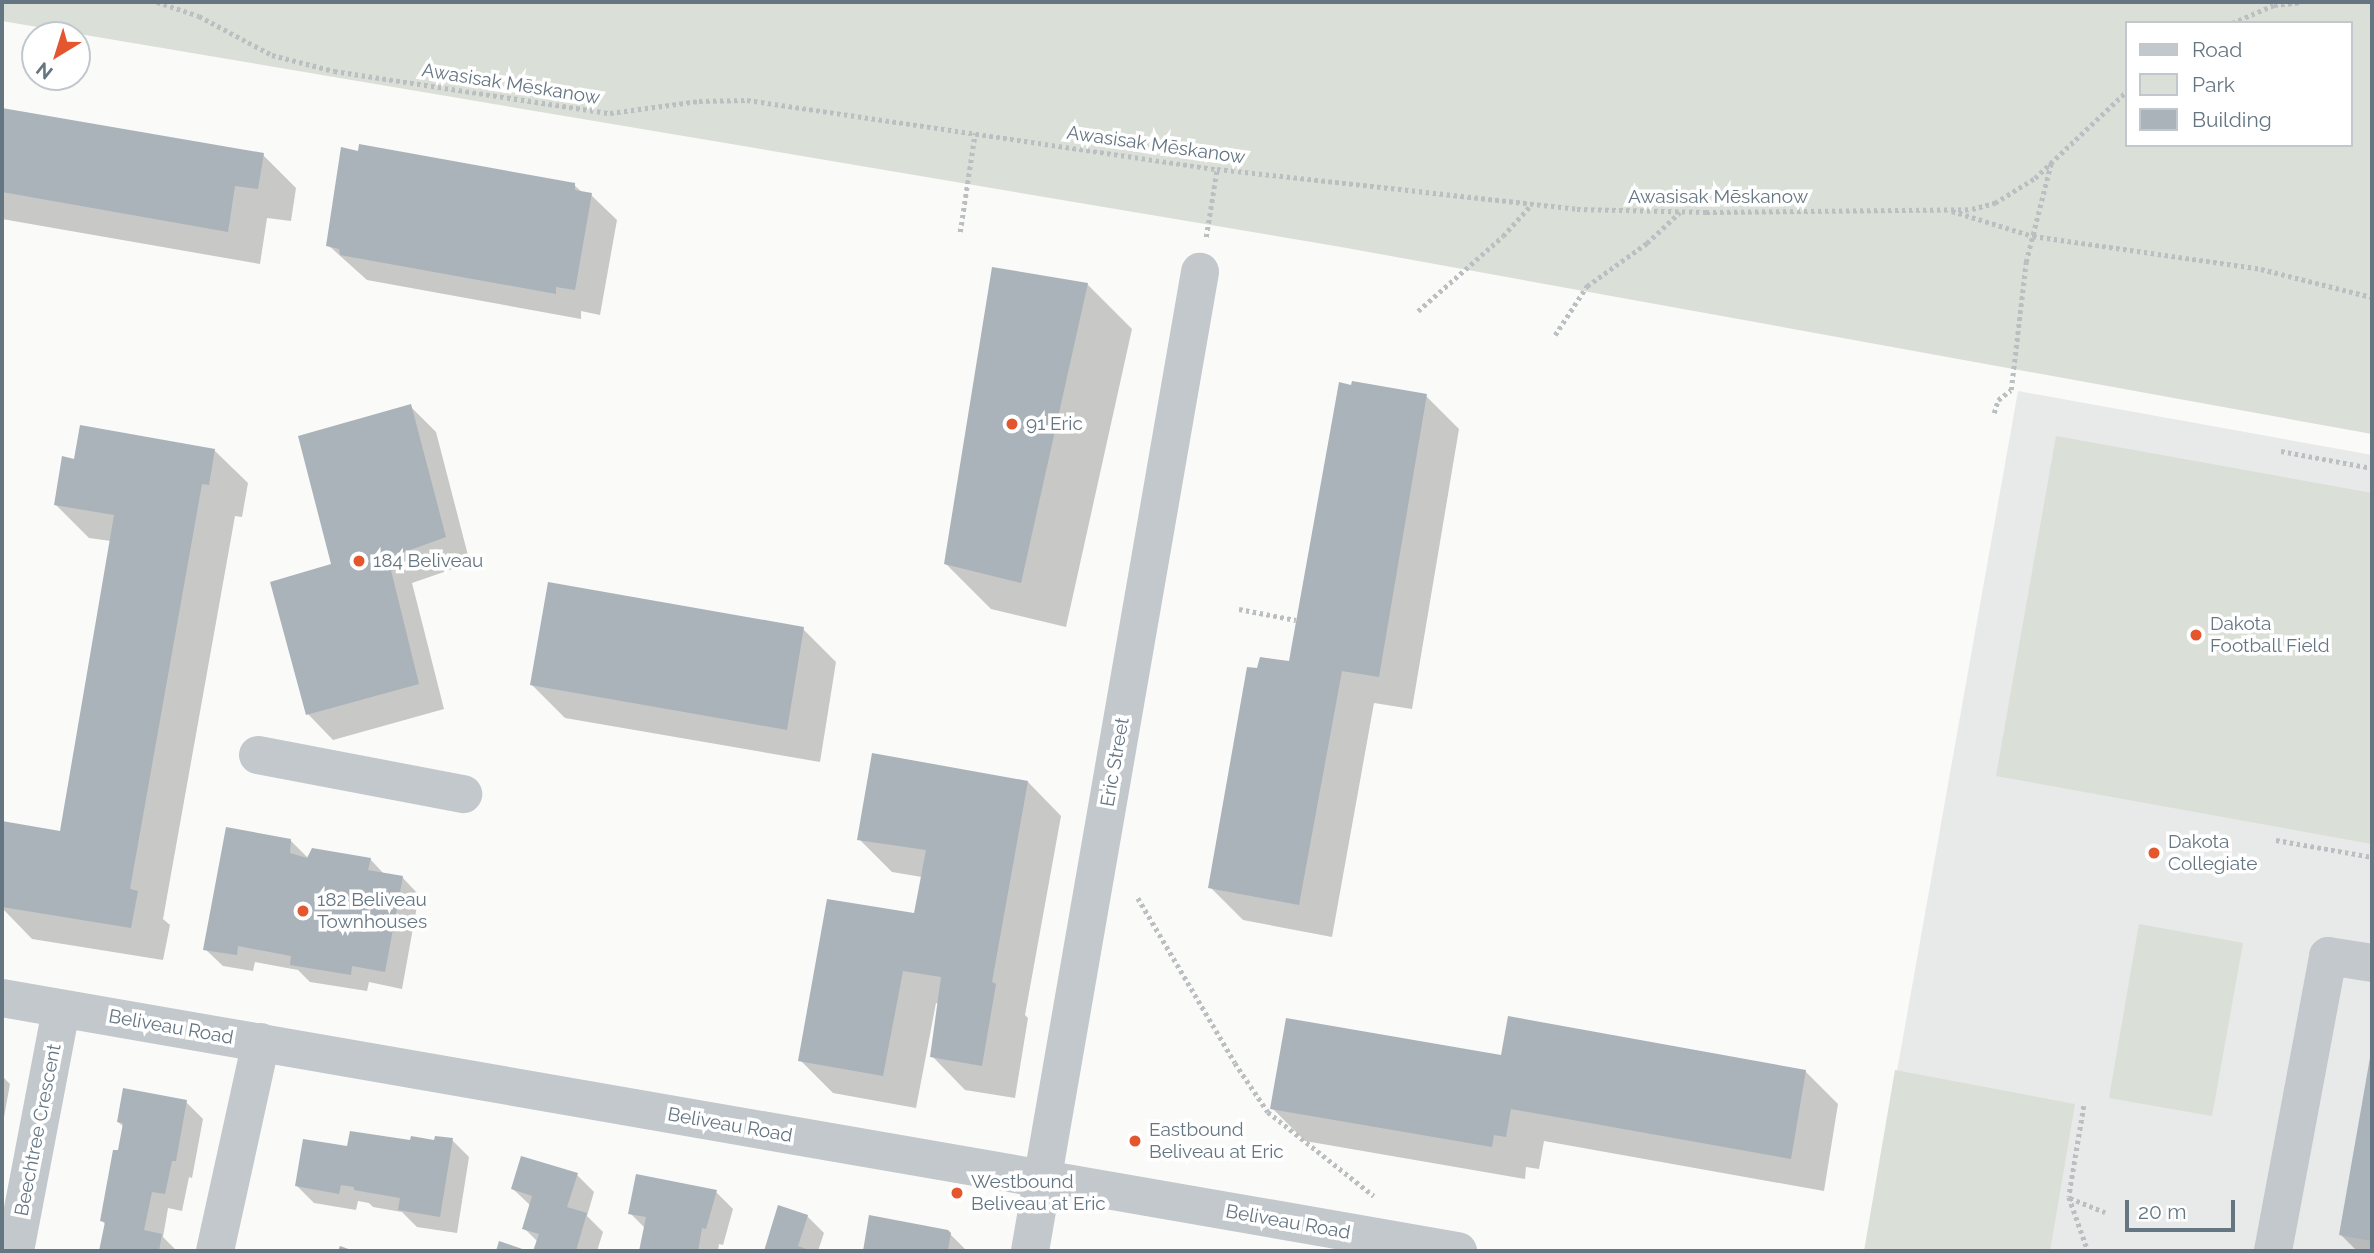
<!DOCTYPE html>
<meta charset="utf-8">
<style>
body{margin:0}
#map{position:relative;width:2374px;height:1253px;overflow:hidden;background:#fafaf8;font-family:Raleway,sans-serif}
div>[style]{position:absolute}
.built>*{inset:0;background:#e8e9e9}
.green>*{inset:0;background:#dadfd7}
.shadow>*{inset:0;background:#0003}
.building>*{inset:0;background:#aab3b9}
.path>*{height:4.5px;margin-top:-2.25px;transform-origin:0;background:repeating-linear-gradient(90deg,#bbbfc2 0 3.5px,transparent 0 7px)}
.minor>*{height:38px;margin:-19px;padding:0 19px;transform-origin:19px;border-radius:19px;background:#c3c8cc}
.dots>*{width:19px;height:19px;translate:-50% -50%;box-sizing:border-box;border:4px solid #fff;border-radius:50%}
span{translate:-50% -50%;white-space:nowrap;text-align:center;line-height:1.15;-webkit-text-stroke:7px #fff;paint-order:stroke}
.street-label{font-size:19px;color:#657683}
.poi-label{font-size:19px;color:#657683}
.left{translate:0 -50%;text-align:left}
.frame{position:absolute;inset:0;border:4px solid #657683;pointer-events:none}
.legend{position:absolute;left:2125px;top:21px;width:228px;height:126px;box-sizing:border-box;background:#fff;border:2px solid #c1c8cd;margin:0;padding:9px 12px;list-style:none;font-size:21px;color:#657683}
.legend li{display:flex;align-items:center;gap:14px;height:35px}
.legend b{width:35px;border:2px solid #c1c8cd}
.north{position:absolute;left:21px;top:21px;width:70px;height:70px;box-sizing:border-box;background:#fff;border:2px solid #c1c8cd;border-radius:50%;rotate:218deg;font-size:19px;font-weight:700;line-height:28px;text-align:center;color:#657683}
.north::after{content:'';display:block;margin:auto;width:24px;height:32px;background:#e4572e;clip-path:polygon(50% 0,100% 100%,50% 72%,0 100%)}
.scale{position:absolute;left:2125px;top:1200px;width:110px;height:32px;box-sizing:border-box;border:4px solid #657683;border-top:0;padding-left:9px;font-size:21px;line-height:24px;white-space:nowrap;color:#657683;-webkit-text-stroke:5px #fff;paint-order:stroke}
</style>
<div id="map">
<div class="built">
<i style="clip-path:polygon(2018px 391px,2372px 455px,2372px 1251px,1865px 1251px)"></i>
</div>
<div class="green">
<i style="clip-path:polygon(evenodd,2px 2px,2372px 2px,2372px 434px,1341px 247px,2px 21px,2px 2px,2127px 23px,2351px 23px,2351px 145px,2127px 145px,2127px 23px)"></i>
<i style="clip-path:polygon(2056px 436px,2372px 493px,2372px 844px,1996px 776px)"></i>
<i style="clip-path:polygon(2139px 924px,2243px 943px,2212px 1116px,2109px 1098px)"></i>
<i style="clip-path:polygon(1895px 1070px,2075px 1104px,2050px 1251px,1864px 1251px)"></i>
</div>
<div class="shadow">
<i style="clip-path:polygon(2px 110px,263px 155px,296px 188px,291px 221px,267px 218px,260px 264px,2px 219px)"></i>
<i style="clip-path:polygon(574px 185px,583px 193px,591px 195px,617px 220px,600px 315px,581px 311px,581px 319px,367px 280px,328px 245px)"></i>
<i style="clip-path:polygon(1087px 284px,1132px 329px,1066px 627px,991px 609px,946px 564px)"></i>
<i style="clip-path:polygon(1426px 396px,1459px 429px,1412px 709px,1374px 703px,1332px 937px,1243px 920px,1210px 887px,1259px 670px,1290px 663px)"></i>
<i style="clip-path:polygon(410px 406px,436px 432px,470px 563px,412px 583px,444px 709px,333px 740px,308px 714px,333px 566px)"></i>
<i style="clip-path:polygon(214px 450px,248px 483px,242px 517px,235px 516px,163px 919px,170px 925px,163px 960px,32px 939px,2px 908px,2px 823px,61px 833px,111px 541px,89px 538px,56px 505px,76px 461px)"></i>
<i style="clip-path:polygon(803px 629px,836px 662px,820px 762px,565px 718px,532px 685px)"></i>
<i style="clip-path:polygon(1028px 782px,1061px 816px,1025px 1015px,1028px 1018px,1015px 1098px,965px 1090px,932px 1056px,939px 1004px,936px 1003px,916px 1108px,833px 1093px,800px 1060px,915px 915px,922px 877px,892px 872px,859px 839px)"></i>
<i style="clip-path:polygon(290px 840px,309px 859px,370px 859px,385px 875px,402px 877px,419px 895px,402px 989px,369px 982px,367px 991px,310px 982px,298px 970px,255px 962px,253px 971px,223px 966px,205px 949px)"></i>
<i style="clip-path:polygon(2372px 1054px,2372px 1251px,2357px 1251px,2341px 1235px)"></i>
<i style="clip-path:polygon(1502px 1057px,1805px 1071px,1838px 1104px,1824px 1191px,1544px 1141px,1539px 1169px,1526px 1167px,1525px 1179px,1305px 1141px,1272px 1108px)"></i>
<i style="clip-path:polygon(2px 1076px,10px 1084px,2px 1128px)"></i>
<i style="clip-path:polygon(186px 1102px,203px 1119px,192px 1178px,189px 1177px,182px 1211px,168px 1208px,163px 1237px,177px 1251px,101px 1251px,106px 1225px,102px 1221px,124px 1127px,118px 1122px)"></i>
<i style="clip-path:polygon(452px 1140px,469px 1157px,457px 1233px,417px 1227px,402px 1212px,373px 1207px,369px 1203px,358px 1201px,356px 1210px,314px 1203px,297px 1186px,349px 1148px)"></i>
<i style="clip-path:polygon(577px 1175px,594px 1192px,587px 1216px,603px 1232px,597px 1251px,535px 1251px,538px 1242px,524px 1228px,531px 1206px,513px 1189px)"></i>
<i style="clip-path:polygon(716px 1192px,733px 1209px,723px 1245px,719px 1244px,718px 1251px,641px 1251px,645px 1228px,630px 1213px)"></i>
<i style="clip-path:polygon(779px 1208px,807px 1216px,824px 1233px,818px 1251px,766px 1251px)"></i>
<i style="clip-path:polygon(871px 1217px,947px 1231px,967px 1251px,865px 1251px)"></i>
</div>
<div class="building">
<i style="clip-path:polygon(2px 108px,264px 153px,258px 189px,235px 186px,228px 232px,2px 192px)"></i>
<i style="clip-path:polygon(359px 144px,575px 183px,575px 190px,592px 193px,575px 290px,556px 287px,556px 294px,340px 255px,339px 249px,326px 246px,341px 147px,358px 151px)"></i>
<i style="clip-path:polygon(992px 267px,1088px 283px,1021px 583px,944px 564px)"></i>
<i style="clip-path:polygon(1352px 381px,1427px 394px,1379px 677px,1342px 671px,1299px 905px,1208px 888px,1247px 667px,1257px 668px,1260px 657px,1289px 661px,1339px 382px,1351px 385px)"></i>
<i style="clip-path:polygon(411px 404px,446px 537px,388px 558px,419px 684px,306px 715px,270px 582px,331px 564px,298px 436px)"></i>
<i style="clip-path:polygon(80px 425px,215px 449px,209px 485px,202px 484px,130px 889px,138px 891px,131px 928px,2px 907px,2px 821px,60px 831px,114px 515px,54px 505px,62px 456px,74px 459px)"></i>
<i style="clip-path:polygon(548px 582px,804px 627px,787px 730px,530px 685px)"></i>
<i style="clip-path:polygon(872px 753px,1028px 781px,992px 982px,996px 984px,982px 1066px,930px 1057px,941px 977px,903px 971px,883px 1076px,798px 1061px,827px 899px,914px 913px,926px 850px,857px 840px)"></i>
<i style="clip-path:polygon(226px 827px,291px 839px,290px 853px,307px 858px,312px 848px,371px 858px,368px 870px,403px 876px,385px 972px,352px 966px,351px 975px,290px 965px,291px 956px,238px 946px,237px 955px,203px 950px)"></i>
<i style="clip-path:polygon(1508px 1016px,1806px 1070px,1791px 1159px,1511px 1109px,1506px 1137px,1494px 1135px,1492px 1147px,1270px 1109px,1286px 1018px,1501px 1055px)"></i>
<i style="clip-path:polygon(2371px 1052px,2372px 1052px,2372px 1241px,2339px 1235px)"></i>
<i style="clip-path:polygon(123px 1088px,187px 1100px,176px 1161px,172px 1161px,165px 1194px,152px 1192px,144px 1230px,162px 1234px,159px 1251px,99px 1251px,105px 1222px,100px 1221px,113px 1150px,118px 1150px,123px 1123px,117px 1122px)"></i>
<i style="clip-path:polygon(350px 1131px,410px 1140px,411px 1136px,434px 1140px,435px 1136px,453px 1138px,440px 1217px,398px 1210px,400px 1198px,354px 1190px,354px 1187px,341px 1185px,339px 1194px,295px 1186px,303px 1139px,347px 1146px)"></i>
<i style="clip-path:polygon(521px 1156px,578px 1173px,567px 1207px,587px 1213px,576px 1251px,533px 1251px,539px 1234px,522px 1229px,532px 1196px,511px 1189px)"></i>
<i style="clip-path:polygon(636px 1174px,717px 1190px,706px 1229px,702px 1228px,698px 1251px,639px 1251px,646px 1217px,628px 1214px)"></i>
<i style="clip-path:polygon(778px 1205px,808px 1215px,798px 1246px,811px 1251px,764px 1251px)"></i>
<i style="clip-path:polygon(869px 1215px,948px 1230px,951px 1233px,948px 1250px,863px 1251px)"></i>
<i style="clip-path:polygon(499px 1241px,528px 1251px,496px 1251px)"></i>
<i style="clip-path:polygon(340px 1246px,354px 1251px,338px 1251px)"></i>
</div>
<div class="path">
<i style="left:157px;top:2px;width:44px;rotate:18.4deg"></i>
<i style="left:199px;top:16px;width:83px;rotate:28.1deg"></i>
<i style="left:272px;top:55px;width:64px;rotate:14.5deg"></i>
<i style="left:334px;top:71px;width:279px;rotate:8.7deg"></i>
<i style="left:610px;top:113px;width:90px;rotate:-7.7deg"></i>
<i style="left:699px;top:101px;width:48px;rotate:-1.2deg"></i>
<i style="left:747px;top:100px;width:475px;rotate:8.4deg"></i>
<i style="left:1217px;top:169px;width:362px;rotate:6.3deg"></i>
<i style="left:1577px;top:209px;width:129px;rotate:1.3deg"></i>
<i style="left:1706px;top:212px;width:266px;rotate:-0.6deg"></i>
<i style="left:1972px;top:209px;width:24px;rotate:-15deg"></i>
<i style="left:1995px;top:203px;width:47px;rotate:-32deg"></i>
<i style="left:2035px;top:178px;width:127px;rotate:-43.4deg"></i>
<i style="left:2232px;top:23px;width:46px;rotate:-23.2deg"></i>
<i style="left:2274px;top:5px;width:27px;rotate:-6deg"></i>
<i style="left:1952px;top:211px;width:85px;rotate:17.2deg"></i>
<i style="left:2033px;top:236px;width:230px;rotate:8.2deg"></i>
<i style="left:2261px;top:269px;width:114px;rotate:14.2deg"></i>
<i style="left:960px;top:232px;width:100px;rotate:-81.4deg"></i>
<i style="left:1206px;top:237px;width:69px;rotate:-80.8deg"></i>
<i style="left:1418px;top:311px;width:113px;rotate:-41.4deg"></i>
<i style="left:1503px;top:236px;width:42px;rotate:-47.9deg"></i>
<i style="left:1555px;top:335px;width:59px;rotate:-56.9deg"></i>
<i style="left:1587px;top:286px;width:74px;rotate:-35.6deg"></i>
<i style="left:1647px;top:243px;width:45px;rotate:-43.2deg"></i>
<i style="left:1994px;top:413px;width:14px;rotate:-73deg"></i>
<i style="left:1998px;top:400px;width:16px;rotate:-38deg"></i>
<i style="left:2011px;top:390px;width:129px;rotate:-83.3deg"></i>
<i style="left:2026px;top:262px;width:102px;rotate:-75.8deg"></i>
<i style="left:2281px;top:451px;width:93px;rotate:10.6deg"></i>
<i style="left:1239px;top:609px;width:58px;rotate:10.9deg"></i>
<i style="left:2276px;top:840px;width:97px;rotate:10deg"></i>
<i style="left:1138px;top:898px;width:191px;rotate:59.5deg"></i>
<i style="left:1235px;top:1063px;width:59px;rotate:56deg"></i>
<i style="left:1268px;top:1112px;width:135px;rotate:38.4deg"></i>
<i style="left:2084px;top:1106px;width:92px;rotate:99.4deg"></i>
<i style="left:2069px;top:1197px;width:57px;rotate:70.6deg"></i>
<i style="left:2070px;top:1198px;width:38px;rotate:22deg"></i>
</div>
<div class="minor">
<i style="left:258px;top:755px;width:209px;rotate:10.8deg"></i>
<i style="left:2px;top:998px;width:1478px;rotate:9.86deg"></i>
<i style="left:15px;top:1251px;width:246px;rotate:-79.2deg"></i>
<i style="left:215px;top:1251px;width:214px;rotate:-77.6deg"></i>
<i style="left:1030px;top:1251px;width:994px;rotate:-80.15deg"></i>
<i style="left:2273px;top:1251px;width:300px;rotate:-79.4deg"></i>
<i style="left:2328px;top:956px;width:45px;rotate:9deg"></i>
</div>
<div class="dots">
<i style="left:1012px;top:424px;background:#e4572e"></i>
<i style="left:359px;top:561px;background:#e4572e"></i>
<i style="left:2196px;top:635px;background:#e4572e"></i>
<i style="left:2154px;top:853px;background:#e4572e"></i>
<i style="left:303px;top:911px;background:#e4572e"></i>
<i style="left:1135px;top:1141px;background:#e4572e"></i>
<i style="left:957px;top:1193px;background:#e4572e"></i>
</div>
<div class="street-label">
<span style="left:511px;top:84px;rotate:9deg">Awasisak Mēskanow</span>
<span style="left:1156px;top:145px;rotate:8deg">Awasisak Mēskanow</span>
<span style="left:1718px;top:197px">Awasisak Mēskanow</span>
<span style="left:1115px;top:762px;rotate:-80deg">Eric Street</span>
<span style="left:171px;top:1027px;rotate:10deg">Beliveau Road</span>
<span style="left:730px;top:1125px;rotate:10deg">Beliveau Road</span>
<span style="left:38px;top:1130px;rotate:-79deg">Beechtree Crescent</span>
<span style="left:1288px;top:1222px;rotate:10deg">Beliveau Road</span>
</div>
<div class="poi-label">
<span class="left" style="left:1026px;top:424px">91 Eric</span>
<span class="left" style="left:373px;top:561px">184 Beliveau</span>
<span class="left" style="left:2210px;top:635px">Dakota<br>Football Field</span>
<span class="left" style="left:2168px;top:853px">Dakota<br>Collegiate</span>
<span class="left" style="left:317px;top:911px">182 Beliveau<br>Townhouses</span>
<span class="left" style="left:1149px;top:1141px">Eastbound<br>Beliveau at Eric</span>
<span class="left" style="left:971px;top:1193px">Westbound<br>Beliveau at Eric</span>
</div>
<div class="frame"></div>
<ul class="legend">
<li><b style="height:9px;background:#c3c8cc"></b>Road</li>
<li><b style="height:19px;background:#dadfd7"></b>Park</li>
<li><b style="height:19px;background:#aab3b9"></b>Building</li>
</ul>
<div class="north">N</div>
<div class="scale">20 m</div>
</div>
